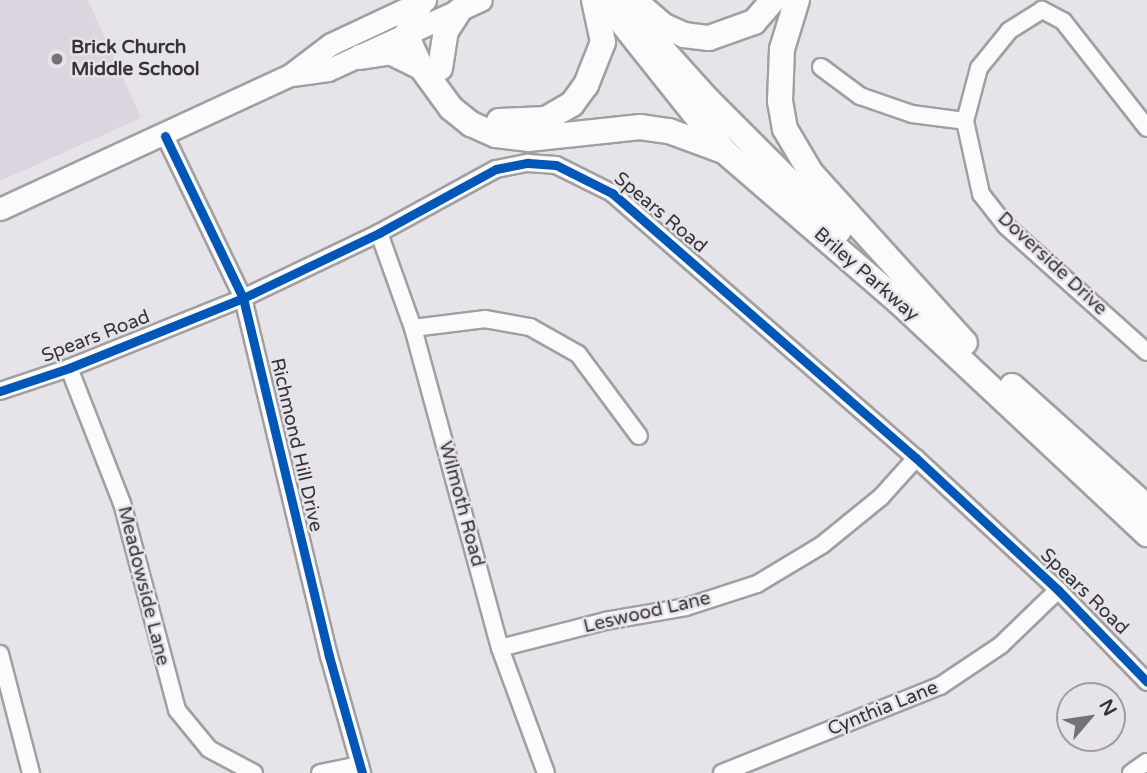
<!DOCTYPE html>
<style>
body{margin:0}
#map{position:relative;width:1147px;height:773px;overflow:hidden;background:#e7e4e9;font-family:"Varela Round",sans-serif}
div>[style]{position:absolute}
.built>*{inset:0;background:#dbd5df}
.roads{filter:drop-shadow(2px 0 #a19fa2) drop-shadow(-2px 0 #a19fa2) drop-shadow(0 2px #a19fa2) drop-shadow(0 -2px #a19fa2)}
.minor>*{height:16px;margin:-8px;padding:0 8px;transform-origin:8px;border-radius:8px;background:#fbfbfc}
.major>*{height:21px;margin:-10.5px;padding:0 10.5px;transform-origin:10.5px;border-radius:10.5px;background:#fbfbfc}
.highway>*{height:24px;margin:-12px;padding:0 12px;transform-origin:12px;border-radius:12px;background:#fbfbfc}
.cycleway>*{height:9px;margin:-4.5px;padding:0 4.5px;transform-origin:4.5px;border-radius:4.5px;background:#0057b8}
.dots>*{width:19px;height:19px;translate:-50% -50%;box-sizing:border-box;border:4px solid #e7e3ea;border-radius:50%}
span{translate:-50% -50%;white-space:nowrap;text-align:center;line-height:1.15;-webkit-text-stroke:5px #e7e3ea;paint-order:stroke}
.poi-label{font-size:19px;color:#363437;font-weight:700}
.left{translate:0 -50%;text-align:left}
.street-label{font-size:19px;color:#363437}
.north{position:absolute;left:1056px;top:682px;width:70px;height:70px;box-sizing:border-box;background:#e7e3ea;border:2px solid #a09da2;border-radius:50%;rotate:61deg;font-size:19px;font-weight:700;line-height:28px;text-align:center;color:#363437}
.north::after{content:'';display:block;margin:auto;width:24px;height:32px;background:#747275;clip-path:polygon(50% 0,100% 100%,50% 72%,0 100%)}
</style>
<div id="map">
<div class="built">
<i style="clip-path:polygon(0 0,88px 0,141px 118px,0 181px)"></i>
</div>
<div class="roads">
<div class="minor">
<i style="left:821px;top:67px;width:49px;rotate:36.6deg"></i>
<i style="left:860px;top:96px;width:55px;rotate:19.1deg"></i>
<i style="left:912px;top:114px;width:53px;rotate:7.5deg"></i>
<i style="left:1147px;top:128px;width:136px;rotate:-128.1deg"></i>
<i style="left:1063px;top:21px;width:24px;rotate:-152deg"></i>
<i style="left:1042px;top:10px;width:39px;rotate:148deg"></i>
<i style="left:1009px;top:31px;width:48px;rotate:129deg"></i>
<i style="left:979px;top:68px;width:55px;rotate:104.8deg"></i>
<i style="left:965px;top:121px;width:75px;rotate:77.6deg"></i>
<i style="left:981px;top:194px;width:41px;rotate:52deg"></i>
<i style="left:1006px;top:226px;width:189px;rotate:41.8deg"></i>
<i style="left:165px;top:136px;width:180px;rotate:64.3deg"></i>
<i style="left:243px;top:298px;width:368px;rotate:76.5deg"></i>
<i style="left:329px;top:656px;width:122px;rotate:74.2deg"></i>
<i style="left:379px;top:233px;width:101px;rotate:70.3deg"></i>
<i style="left:413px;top:328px;width:332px;rotate:74.8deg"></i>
<i style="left:500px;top:648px;width:133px;rotate:69.8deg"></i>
<i style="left:413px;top:328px;width:73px;rotate:-7.1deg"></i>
<i style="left:485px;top:319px;width:46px;rotate:10.1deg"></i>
<i style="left:530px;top:327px;width:55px;rotate:29.4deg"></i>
<i style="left:578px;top:354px;width:102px;rotate:53.4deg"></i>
<i style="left:69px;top:368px;width:145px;rotate:68.6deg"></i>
<i style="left:122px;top:503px;width:214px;rotate:75.1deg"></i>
<i style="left:177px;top:710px;width:50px;rotate:50.6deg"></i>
<i style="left:209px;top:749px;width:51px;rotate:28.1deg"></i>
<i style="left:0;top:391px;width:73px;rotate:-18.4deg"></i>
<i style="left:69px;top:368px;width:188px;rotate:-21.9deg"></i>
<i style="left:243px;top:298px;width:151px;rotate:-25.5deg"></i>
<i style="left:379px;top:233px;width:133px;rotate:-28.7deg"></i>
<i style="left:496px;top:169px;width:33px;rotate:-11deg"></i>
<i style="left:528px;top:163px;width:28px;rotate:4deg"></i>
<i style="left:556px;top:165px;width:63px;rotate:26.6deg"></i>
<i style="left:612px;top:193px;width:403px;rotate:41.1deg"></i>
<i style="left:916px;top:458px;width:194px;rotate:42.9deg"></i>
<i style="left:1058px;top:590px;width:128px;rotate:45.9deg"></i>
<i style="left:500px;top:648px;width:108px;rotate:-14.4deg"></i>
<i style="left:605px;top:621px;width:82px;rotate:-9.8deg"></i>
<i style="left:686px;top:607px;width:75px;rotate:-17.9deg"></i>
<i style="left:757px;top:584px;width:76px;rotate:-31deg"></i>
<i style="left:822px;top:545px;width:76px;rotate:-39.1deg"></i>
<i style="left:881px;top:497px;width:52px;rotate:-48.1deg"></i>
<i style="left:0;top:654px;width:123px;rotate:75.4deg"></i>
<i style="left:320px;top:773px;width:41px;rotate:-11.3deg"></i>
<i style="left:722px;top:773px;width:235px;rotate:-21.8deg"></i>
<i style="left:940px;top:686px;width:73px;rotate:-33.9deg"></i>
<i style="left:1001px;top:645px;width:79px;rotate:-44deg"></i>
<i style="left:1131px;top:773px;width:19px;rotate:-35deg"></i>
</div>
<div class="major">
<i style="left:292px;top:75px;width:36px;rotate:-8deg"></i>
<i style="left:328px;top:70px;width:168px;rotate:-24.6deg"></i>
<i style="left:0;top:209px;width:319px;rotate:-24.8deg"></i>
<i style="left:290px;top:75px;width:51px;rotate:-37.1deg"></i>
<i style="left:331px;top:44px;width:104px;rotate:-25.1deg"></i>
</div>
<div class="highway">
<i style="left:604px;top:0;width:193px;rotate:51.5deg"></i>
<i style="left:724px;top:151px;width:231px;rotate:40.8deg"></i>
<i style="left:899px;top:302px;width:340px;rotate:43.1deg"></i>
<i style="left:626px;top:0;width:61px;rotate:53.7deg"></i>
<i style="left:662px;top:49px;width:69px;rotate:48deg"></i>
<i style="left:708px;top:100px;width:185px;rotate:45deg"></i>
<i style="left:797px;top:0;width:51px;rotate:107deg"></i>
<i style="left:782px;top:49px;width:52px;rotate:92.2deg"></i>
<i style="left:780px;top:101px;width:28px;rotate:80deg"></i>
<i style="left:785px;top:129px;width:51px;rotate:59.4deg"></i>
<i style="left:811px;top:173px;width:229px;rotate:47.8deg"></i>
<i style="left:421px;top:2px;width:36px;rotate:114deg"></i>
<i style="left:406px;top:35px;width:35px;rotate:65deg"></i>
<i style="left:421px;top:67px;width:51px;rotate:53.8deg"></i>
<i style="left:451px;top:108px;width:26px;rotate:39deg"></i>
<i style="left:471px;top:124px;width:27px;rotate:24deg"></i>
<i style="left:496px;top:135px;width:32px;rotate:7deg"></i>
<i style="left:528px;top:139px;width:113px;rotate:-6.1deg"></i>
<i style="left:640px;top:127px;width:29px;rotate:8deg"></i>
<i style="left:669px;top:131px;width:55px;rotate:20.1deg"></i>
<i style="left:643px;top:8px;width:28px;rotate:41deg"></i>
<i style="left:664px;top:26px;width:22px;rotate:24deg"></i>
<i style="left:684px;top:35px;width:25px;rotate:7deg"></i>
<i style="left:709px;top:38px;width:48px;rotate:-19.6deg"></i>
<i style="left:754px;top:22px;width:29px;rotate:-49deg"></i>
<i style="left:360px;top:57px;width:30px;rotate:-9deg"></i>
<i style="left:390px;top:52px;width:34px;rotate:26deg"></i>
<i style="left:440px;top:68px;width:37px;rotate:-81deg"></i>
<i style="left:446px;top:31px;width:24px;rotate:-57deg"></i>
<i style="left:499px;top:121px;width:47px;rotate:-2.4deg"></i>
<i style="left:546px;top:119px;width:30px;rotate:-30deg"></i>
<i style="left:572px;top:104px;width:24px;rotate:-54deg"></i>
<i style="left:586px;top:85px;width:46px;rotate:-68.4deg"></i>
<i style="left:603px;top:42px;width:43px;rotate:-102.1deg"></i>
<i style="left:1012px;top:386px;width:181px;rotate:41.9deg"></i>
</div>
</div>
<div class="cycleway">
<i style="left:165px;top:136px;width:180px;rotate:64.3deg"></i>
<i style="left:243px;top:298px;width:368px;rotate:76.5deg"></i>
<i style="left:329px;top:656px;width:122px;rotate:74.2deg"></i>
<i style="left:0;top:391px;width:73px;rotate:-18.4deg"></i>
<i style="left:69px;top:368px;width:188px;rotate:-21.9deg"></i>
<i style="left:243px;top:298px;width:151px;rotate:-25.5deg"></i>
<i style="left:379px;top:233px;width:133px;rotate:-28.7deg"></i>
<i style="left:496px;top:169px;width:33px;rotate:-11deg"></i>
<i style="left:528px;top:163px;width:28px;rotate:4deg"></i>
<i style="left:556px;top:165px;width:63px;rotate:26.6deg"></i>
<i style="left:612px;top:193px;width:403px;rotate:41.1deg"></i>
<i style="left:916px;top:458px;width:194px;rotate:42.9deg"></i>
<i style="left:1058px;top:590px;width:128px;rotate:45.9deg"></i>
</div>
<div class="dots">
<i style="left:57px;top:59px;background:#747275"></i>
</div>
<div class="poi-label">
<span class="left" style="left:71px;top:59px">Brick Church<br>Middle School</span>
</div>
<div class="street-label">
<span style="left:660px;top:213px;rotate:40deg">Spears Road</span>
<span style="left:1052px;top:264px;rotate:43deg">Doverside Drive</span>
<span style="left:866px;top:275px;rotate:41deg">Briley Parkway</span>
<span style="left:96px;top:337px;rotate:-21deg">Spears Road</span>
<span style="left:296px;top:445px;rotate:77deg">Richmond Hill Drive</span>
<span style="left:461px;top:504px;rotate:75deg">Wilmoth Road</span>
<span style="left:143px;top:586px;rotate:76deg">Meadowside Lane</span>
<span style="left:1084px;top:592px;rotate:44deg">Spears Road</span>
<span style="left:647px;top:613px;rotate:-13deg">Leswood Lane</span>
<span style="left:883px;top:709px;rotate:-22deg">Cynthia Lane</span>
</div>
<div class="north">N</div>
</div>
